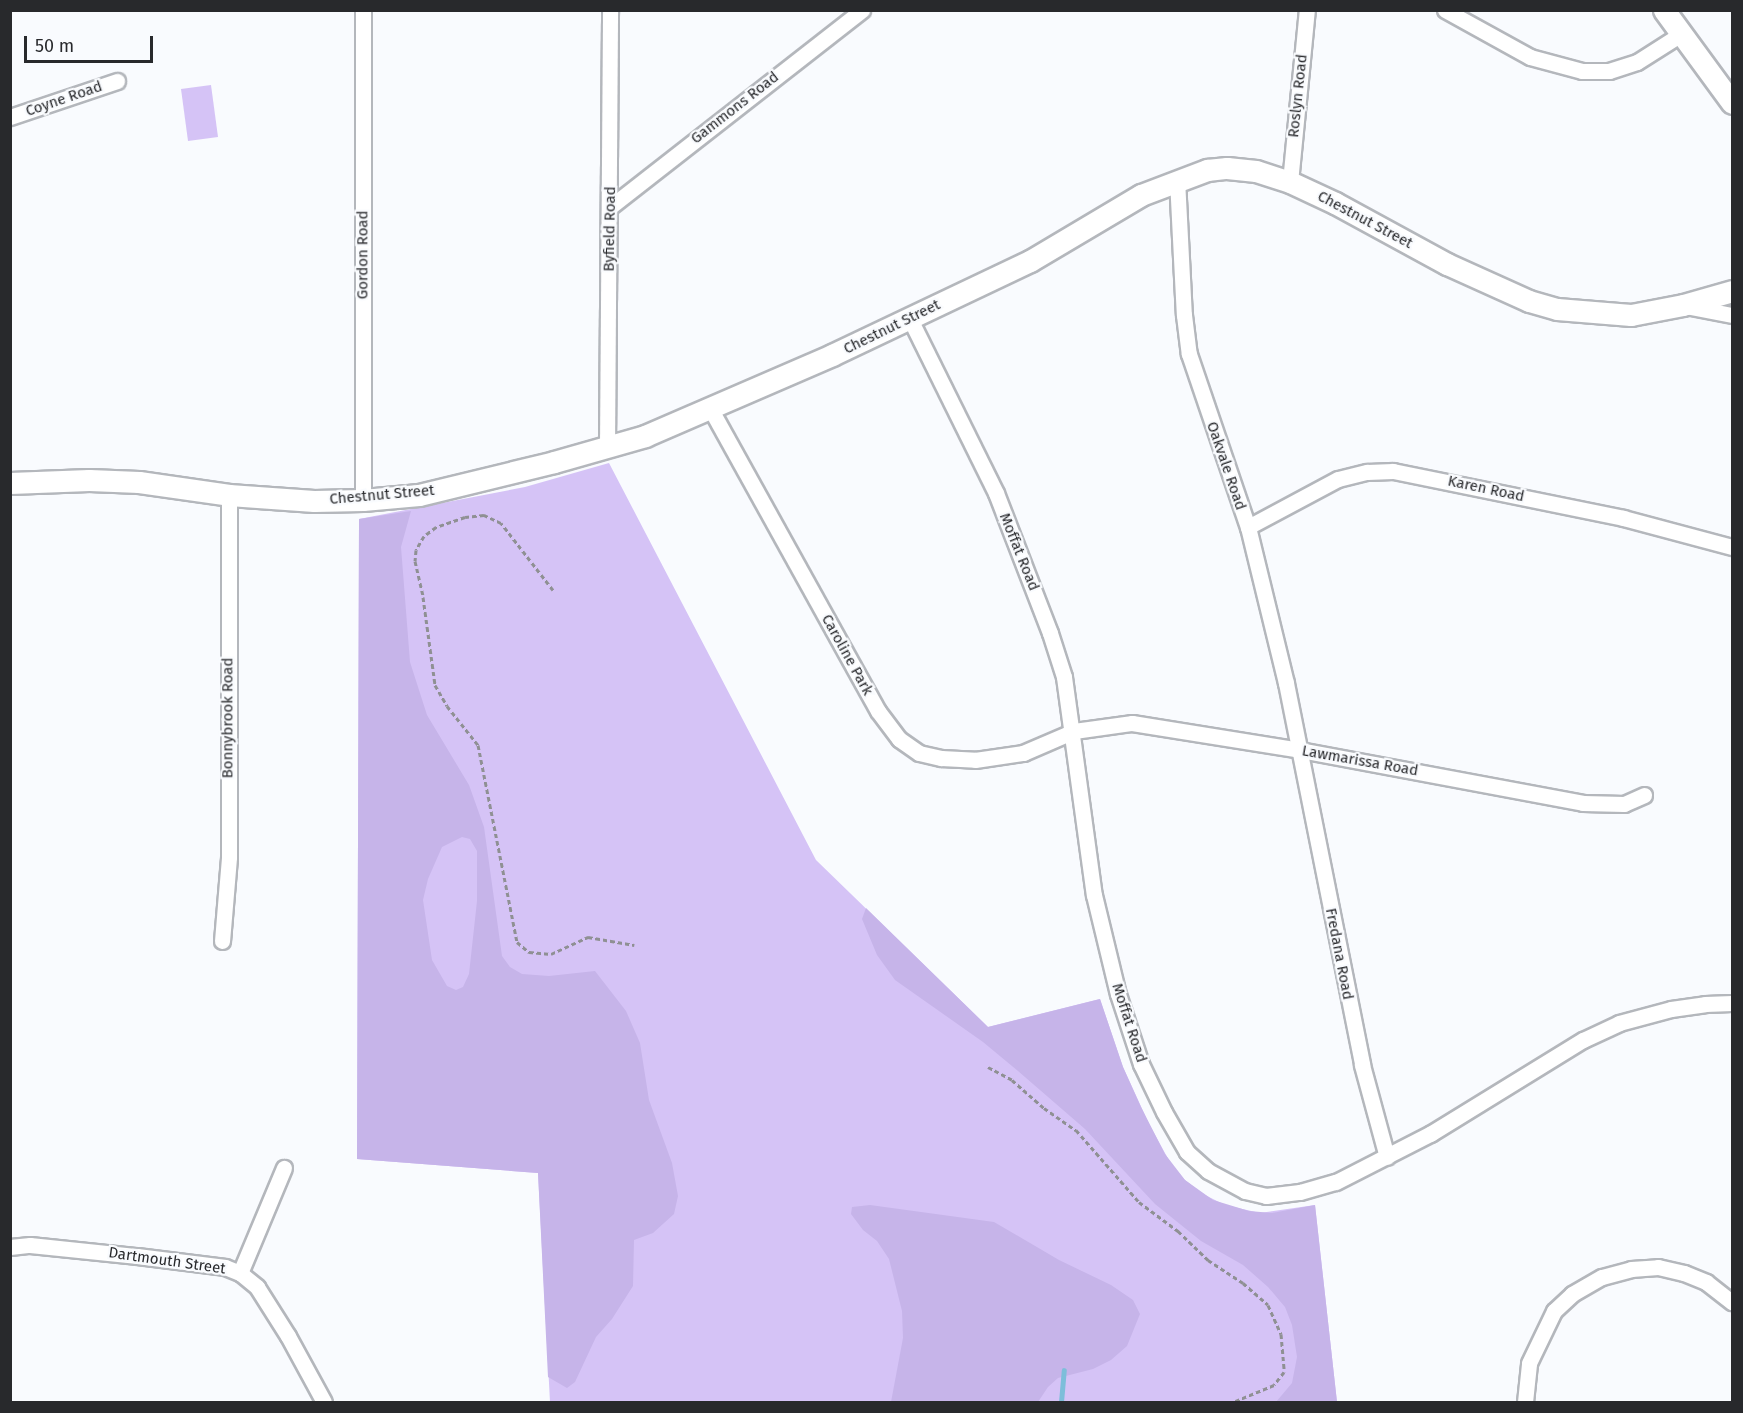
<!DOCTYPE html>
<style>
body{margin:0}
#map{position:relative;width:1743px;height:1413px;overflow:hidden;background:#f9fbfe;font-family:"Fira Sans",sans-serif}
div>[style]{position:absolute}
.green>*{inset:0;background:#d5c3f6}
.forest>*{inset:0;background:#c6b4e9}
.stream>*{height:5px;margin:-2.5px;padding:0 2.5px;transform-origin:2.5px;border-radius:2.5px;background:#7dbeda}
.path>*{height:3px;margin-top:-1.5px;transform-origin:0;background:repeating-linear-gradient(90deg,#8f9093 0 4.5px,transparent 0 7.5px)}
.roads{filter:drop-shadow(2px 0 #b4b7bc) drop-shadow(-2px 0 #b4b7bc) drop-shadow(0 2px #b4b7bc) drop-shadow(0 -2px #b4b7bc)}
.street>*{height:15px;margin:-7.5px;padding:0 7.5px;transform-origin:7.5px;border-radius:7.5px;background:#fff}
.secondary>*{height:21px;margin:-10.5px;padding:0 10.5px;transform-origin:10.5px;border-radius:10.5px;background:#fff}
span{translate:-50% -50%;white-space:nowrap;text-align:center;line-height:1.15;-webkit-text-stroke:4.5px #f9fbfe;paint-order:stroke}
.street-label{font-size:15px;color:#28292c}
.frame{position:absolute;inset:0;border:12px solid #28292c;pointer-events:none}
.scale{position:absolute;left:24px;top:36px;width:129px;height:27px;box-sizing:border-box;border:3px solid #28292c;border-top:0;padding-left:8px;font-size:18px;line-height:21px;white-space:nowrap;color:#28292c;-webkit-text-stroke:4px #f9fbfe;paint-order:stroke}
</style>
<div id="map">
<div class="green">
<i style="clip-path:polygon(211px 85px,218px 137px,188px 141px,181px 89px)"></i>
<i style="clip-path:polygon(609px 463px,816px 860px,988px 1027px,1100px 999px,1123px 1067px,1149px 1124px,1171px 1164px,1185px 1180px,1203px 1194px,1225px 1205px,1260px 1213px,1315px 1205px,1337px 1402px,550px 1402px,538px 1173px,357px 1159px,359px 519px,525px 487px)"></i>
</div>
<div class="forest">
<i style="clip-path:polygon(evenodd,411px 511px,401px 547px,410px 662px,427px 715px,469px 785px,484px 827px,502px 956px,510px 967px,522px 974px,549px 976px,595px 971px,626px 1011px,640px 1043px,649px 1100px,672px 1163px,678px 1196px,674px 1214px,653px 1233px,634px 1240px,633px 1286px,612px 1319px,596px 1337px,575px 1382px,567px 1388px,548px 1377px,538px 1173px,357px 1159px,359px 519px,411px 511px,462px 837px,470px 839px,477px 851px,477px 901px,469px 974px,463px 987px,456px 990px,447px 986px,432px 960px,423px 900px,428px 879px,442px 847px,462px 837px)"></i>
<i style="clip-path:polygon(866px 908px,988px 1027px,1100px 999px,1123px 1067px,1141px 1107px,1165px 1154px,1185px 1180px,1213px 1200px,1249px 1211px,1272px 1213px,1315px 1205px,1337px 1402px,1276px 1402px,1292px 1383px,1297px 1357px,1292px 1325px,1285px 1307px,1268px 1287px,1243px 1265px,1201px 1241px,1155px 1204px,1085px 1129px,1018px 1071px,983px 1042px,895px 980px,877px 955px,862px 919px)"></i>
<i style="clip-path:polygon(870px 1205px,994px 1222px,1059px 1260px,1111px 1285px,1133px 1300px,1140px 1314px,1127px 1346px,1111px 1360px,1093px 1369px,1058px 1378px,1048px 1387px,1038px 1402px,891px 1402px,903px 1338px,902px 1311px,889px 1259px,877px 1241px,863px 1230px,851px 1214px,852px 1207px)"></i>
</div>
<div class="stream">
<i style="left:1061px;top:1402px;width:32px;rotate:-85deg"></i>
</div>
<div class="path">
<i style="left:553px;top:590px;width:85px;rotate:-127.8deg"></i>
<i style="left:501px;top:523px;width:19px;rotate:-155deg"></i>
<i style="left:484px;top:515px;width:19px;rotate:174deg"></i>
<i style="left:465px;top:517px;width:31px;rotate:161deg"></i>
<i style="left:436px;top:527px;width:15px;rotate:143deg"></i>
<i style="left:424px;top:536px;width:16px;rotate:120deg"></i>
<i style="left:416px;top:550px;width:11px;rotate:95deg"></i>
<i style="left:415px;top:561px;width:37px;rotate:77deg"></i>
<i style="left:423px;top:597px;width:89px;rotate:82.2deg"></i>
<i style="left:435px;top:685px;width:24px;rotate:60deg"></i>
<i style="left:447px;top:706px;width:50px;rotate:51.5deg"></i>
<i style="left:478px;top:745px;width:201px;rotate:78.8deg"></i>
<i style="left:517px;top:942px;width:16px;rotate:40deg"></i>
<i style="left:529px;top:952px;width:22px;rotate:5deg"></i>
<i style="left:551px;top:954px;width:41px;rotate:-24.7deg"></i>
<i style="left:588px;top:937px;width:47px;rotate:9.9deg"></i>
<i style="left:988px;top:1067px;width:27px;rotate:28deg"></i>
<i style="left:1012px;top:1080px;width:43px;rotate:41.2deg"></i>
<i style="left:1044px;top:1108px;width:39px;rotate:35deg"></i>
<i style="left:1076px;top:1130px;width:96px;rotate:48.8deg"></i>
<i style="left:1139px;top:1202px;width:49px;rotate:36.6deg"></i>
<i style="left:1178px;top:1231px;width:42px;rotate:44deg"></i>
<i style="left:1208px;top:1260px;width:42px;rotate:33.3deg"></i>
<i style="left:1243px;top:1283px;width:33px;rotate:41deg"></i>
<i style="left:1268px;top:1305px;width:32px;rotate:66deg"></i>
<i style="left:1281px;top:1334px;width:38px;rotate:85deg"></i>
<i style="left:1284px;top:1372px;width:16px;rotate:128deg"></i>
<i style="left:1274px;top:1385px;width:44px;rotate:157.5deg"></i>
</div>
<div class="roads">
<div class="street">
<i style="left:363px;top:10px;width:490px;rotate:90deg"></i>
<i style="left:1445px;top:10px;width:97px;rotate:28.9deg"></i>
<i style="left:1530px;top:57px;width:54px;rotate:15.1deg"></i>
<i style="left:1582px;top:71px;width:27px"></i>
<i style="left:1609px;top:71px;width:29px;rotate:-18deg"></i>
<i style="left:1637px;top:62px;width:52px;rotate:-32.5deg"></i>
<i style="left:10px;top:117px;width:113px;rotate:-18.6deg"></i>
<i style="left:1177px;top:179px;width:136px;rotate:87.1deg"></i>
<i style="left:1184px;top:315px;width:39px;rotate:83deg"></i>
<i style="left:1189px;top:354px;width:183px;rotate:71.2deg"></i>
<i style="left:1248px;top:527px;width:161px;rotate:76.3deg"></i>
<i style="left:1286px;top:683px;width:389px;rotate:78.7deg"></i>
<i style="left:1362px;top:1065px;width:95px;rotate:74.8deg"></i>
<i style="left:1290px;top:182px;width:173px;rotate:-84.4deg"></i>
<i style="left:610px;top:207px;width:320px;rotate:-38deg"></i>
<i style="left:1686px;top:306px;width:47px;rotate:11.1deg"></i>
<i style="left:909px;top:317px;width:196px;rotate:63.7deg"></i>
<i style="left:996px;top:493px;width:150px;rotate:68.9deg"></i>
<i style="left:1050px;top:633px;width:46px;rotate:72.3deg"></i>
<i style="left:1064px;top:677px;width:220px;rotate:82.2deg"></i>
<i style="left:1094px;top:895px;width:102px;rotate:76.4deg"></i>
<i style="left:1118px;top:994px;width:74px;rotate:71.8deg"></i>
<i style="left:1141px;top:1064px;width:53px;rotate:64.4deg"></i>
<i style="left:1164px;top:1112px;width:46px;rotate:60.1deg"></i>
<i style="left:1187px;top:1152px;width:28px;rotate:42deg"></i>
<i style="left:1208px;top:1171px;width:42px;rotate:28.4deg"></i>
<i style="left:1245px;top:1191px;width:22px;rotate:13deg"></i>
<i style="left:1266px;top:1196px;width:34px;rotate:-7deg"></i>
<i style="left:1300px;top:1192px;width:37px;rotate:-16deg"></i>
<i style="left:1336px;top:1182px;width:106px;rotate:-27.1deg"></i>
<i style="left:1430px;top:1134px;width:180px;rotate:-31.6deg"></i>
<i style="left:1583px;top:1040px;width:40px;rotate:-25deg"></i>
<i style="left:1619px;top:1023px;width:54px;rotate:-15.1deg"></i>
<i style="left:1671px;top:1009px;width:34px;rotate:-8deg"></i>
<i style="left:1705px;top:1004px;width:27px;rotate:-2deg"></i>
<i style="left:710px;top:408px;width:346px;rotate:61deg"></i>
<i style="left:878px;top:711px;width:35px;rotate:53deg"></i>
<i style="left:899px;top:739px;width:24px;rotate:35deg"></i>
<i style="left:919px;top:753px;width:23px;rotate:13deg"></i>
<i style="left:941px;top:758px;width:34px;rotate:3deg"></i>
<i style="left:975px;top:760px;width:49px;rotate:-8.3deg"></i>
<i style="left:1023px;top:753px;width:56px;rotate:-23.3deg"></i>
<i style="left:1074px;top:731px;width:59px;rotate:-7.9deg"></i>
<i style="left:1132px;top:723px;width:170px;rotate:9.1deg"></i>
<i style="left:1300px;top:750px;width:288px;rotate:10.6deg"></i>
<i style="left:1583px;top:803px;width:41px;rotate:1.4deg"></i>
<i style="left:1624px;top:804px;width:22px;rotate:-24deg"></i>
<i style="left:607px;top:448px;width:438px;rotate:-89.6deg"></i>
<i style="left:1248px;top:527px;width:102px;rotate:-28.1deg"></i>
<i style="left:1338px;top:479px;width:30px;rotate:-14deg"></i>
<i style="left:1367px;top:472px;width:26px;rotate:-2deg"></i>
<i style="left:1393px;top:471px;width:235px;rotate:11.5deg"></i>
<i style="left:1623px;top:518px;width:113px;rotate:14.9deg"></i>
<i style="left:222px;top:941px;width:84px;rotate:-85.2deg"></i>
<i style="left:229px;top:857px;width:362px;rotate:-90deg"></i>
<i style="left:10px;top:1247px;width:20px;rotate:-6deg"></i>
<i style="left:30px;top:1245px;width:108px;rotate:5.9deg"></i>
<i style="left:137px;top:1256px;width:89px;rotate:7.1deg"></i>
<i style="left:225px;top:1267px;width:16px;rotate:22deg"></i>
<i style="left:240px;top:1273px;width:22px;rotate:39deg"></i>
<i style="left:257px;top:1287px;width:58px;rotate:57.7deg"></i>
<i style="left:288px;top:1336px;width:75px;rotate:61.4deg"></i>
<i style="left:240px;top:1273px;width:114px;rotate:-67.3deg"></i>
<i style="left:1525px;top:1402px;width:39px;rotate:-84deg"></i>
<i style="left:1529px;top:1363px;width:58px;rotate:-64.3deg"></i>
<i style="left:1554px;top:1311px;width:25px;rotate:-43deg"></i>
<i style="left:1572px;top:1294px;width:34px;rotate:-30deg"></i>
<i style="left:1602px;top:1277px;width:30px;rotate:-15deg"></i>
<i style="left:1631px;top:1269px;width:27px;rotate:-4deg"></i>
<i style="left:1658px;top:1267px;width:27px;rotate:13deg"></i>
<i style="left:1684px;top:1273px;width:24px;rotate:22deg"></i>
<i style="left:1706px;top:1282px;width:33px;rotate:38deg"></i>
</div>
<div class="secondary">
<i style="left:1664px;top:10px;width:115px;rotate:53.8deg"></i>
<i style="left:10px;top:483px;width:79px;rotate:-2.2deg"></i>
<i style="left:89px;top:480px;width:50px;rotate:2.3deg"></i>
<i style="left:139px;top:482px;width:91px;rotate:8.2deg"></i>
<i style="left:229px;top:495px;width:85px;rotate:4deg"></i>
<i style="left:314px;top:501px;width:49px;rotate:-1.2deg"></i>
<i style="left:363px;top:500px;width:56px;rotate:-5.1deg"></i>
<i style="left:419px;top:495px;width:139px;rotate:-13.7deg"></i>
<i style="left:554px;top:462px;width:95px;rotate:-15.9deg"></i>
<i style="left:645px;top:436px;width:204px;rotate:-23.4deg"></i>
<i style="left:832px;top:355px;width:219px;rotate:-25.4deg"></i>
<i style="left:1030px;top:261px;width:129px;rotate:-30.7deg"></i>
<i style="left:1141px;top:195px;width:71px;rotate:-20.7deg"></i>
<i style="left:1207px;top:170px;width:20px;rotate:-6deg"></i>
<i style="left:1227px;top:168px;width:29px;rotate:6deg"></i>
<i style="left:1256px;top:171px;width:36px;rotate:18deg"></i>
<i style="left:1290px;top:182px;width:50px;rotate:25deg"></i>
<i style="left:1335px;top:203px;width:128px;rotate:28.6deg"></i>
<i style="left:1447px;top:264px;width:90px;rotate:24.3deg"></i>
<i style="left:1529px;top:301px;width:29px;rotate:16deg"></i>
<i style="left:1557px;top:309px;width:74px;rotate:4.6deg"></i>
<i style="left:1631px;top:315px;width:53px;rotate:-10.9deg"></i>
<i style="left:1683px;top:305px;width:51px;rotate:-15.9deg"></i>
</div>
</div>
<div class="street-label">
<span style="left:1298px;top:96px;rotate:-84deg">Roslyn Road</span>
<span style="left:64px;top:99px;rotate:-19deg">Coyne Road</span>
<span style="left:735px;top:108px;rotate:-38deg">Gammons Road</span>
<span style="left:1365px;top:220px;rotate:28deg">Chestnut Street</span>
<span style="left:610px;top:229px;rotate:-89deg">Byfield Road</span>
<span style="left:363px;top:255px;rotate:-90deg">Gordon Road</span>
<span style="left:892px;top:327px;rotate:-26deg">Chestnut Street</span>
<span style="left:1226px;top:466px;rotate:71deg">Oakvale Road</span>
<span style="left:1486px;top:489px;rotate:12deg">Karen Road</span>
<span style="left:382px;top:495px;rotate:-5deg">Chestnut Street</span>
<span style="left:1019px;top:552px;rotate:68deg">Moffat Road</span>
<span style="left:847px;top:655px;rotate:61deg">Caroline Park</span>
<span style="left:228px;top:718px;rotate:-90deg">Bonnybrook Road</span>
<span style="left:1360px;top:761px;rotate:10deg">Lawmarissa Road</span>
<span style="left:1339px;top:954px;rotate:79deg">Fredana Road</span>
<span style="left:1129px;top:1023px;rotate:72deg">Moffat Road</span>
<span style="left:167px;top:1261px;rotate:8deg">Dartmouth Street</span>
</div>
<div class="frame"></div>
<div class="scale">50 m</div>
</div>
